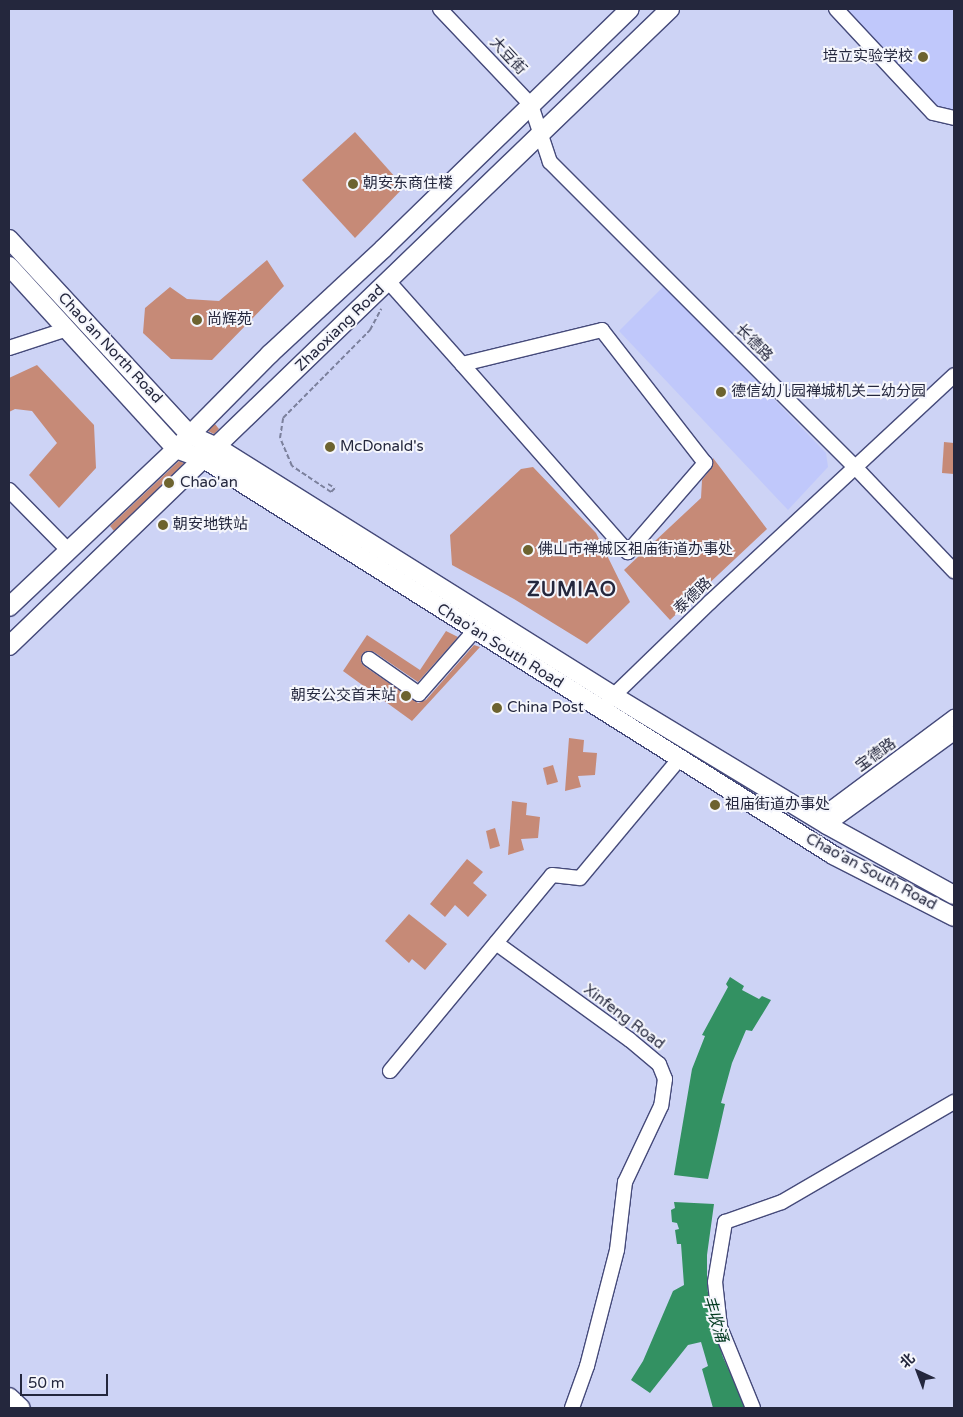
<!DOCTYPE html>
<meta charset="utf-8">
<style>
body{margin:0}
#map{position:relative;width:963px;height:1417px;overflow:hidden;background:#cdd3f5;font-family:"Varela Round","Noto Sans SC",sans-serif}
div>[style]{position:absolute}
.built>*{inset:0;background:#c0c8fb}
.water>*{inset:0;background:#339162}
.building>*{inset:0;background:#c68a77}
.path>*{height:2px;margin-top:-1px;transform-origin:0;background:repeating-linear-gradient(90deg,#7b809c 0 5px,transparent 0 7.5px)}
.roads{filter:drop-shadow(1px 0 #454a7a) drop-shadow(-1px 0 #454a7a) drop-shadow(0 1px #454a7a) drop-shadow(0 -1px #454a7a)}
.minor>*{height:14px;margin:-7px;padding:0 7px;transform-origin:7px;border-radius:7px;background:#fff}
.major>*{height:18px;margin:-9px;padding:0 9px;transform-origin:9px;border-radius:9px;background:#fff}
.dots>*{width:14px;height:14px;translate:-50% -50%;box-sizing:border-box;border:2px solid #f5f6fc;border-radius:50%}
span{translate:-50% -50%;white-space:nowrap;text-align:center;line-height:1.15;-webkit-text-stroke:4px #f5f6fc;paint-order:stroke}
.street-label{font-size:15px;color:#24273d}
.poi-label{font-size:15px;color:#24273d}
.right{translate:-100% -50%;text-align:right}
.left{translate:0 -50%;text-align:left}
.water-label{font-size:16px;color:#033a21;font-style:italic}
.district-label{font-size:20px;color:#24273d;font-weight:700;letter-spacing:1px}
.frame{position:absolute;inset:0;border:10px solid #24273d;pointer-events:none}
.north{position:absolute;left:893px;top:1347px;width:50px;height:50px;-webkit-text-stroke:4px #f5f6fc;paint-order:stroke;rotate:317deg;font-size:14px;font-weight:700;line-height:20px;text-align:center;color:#24273d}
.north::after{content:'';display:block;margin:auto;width:18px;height:22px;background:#24273d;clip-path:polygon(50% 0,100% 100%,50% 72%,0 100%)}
.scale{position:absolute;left:20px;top:1374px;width:88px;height:22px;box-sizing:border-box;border:2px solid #24273d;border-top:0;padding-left:6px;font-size:15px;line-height:18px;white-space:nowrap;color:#24273d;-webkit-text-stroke:4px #f5f6fc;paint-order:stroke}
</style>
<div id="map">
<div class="built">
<i style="clip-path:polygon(844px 9px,954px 9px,954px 110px,938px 106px)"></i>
<i style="clip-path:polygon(664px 286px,826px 453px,828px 467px,788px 510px,619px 331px)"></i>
</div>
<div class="water">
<i style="clip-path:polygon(730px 977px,744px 986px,742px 990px,759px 999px,762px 996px,771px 1000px,752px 1031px,746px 1030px,732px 1063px,721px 1103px,725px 1104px,708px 1179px,674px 1175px,692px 1069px,705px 1036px,702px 1035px,728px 987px,726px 984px)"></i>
<i style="clip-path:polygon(674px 1202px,714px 1204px,707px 1255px,707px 1284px,711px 1319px,723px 1357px,746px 1408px,713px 1408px,702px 1369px,708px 1366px,701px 1342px,688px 1345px,650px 1393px,631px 1380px,643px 1361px,673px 1291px,684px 1285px,681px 1244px,677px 1244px,675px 1230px,679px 1229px,677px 1223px,672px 1222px,671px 1210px,675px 1208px)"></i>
</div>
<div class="building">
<i style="clip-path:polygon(355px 132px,404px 187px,355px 238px,302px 180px)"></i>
<i style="clip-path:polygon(267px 260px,284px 286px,212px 360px,171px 359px,143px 333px,145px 308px,170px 287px,187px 299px,219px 301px)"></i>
<i style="clip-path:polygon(37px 365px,94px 425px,96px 468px,59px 508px,29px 475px,57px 443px,32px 411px,15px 409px,9px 412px,9px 378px)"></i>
<i style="clip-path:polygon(215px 424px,219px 429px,214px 434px,208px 431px)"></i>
<i style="clip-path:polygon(944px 442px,954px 443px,954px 474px,942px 473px)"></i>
<i style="clip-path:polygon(713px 458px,767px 529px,670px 620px,624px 570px,701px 498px,702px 480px,713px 466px)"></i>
<i style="clip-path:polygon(179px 461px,184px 463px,114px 531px,110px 526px)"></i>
<i style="clip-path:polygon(533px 467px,596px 533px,630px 602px,587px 644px,514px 599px,452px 565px,450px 535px,521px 469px)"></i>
<i style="clip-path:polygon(446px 631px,458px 637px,418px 682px,374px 652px,366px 651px,362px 654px,361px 662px,364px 666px,418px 703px,426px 700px,474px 645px,480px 647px,412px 721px,343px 671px,367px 635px,420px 670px)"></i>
<i style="clip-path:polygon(569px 738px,584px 740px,583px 752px,597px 753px,595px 775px,578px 776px,581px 787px,565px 791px)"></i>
<i style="clip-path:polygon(553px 765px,558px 782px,547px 785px,543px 768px)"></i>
<i style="clip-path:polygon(512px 801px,527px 803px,526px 815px,540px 817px,538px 838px,521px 839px,524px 850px,508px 855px)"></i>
<i style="clip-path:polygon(495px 828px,500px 846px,490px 849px,486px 831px)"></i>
<i style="clip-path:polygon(467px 859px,483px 872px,473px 883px,487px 895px,468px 917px,455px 905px,445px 917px,430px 904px)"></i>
<i style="clip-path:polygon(409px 914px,447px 944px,425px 970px,412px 959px,409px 963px,385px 941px)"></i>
</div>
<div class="path">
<i style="left:328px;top:484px;width:8px;rotate:30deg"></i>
<i style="left:335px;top:488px;width:6px;rotate:135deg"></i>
<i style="left:331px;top:492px;width:47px;rotate:-146.3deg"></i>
<i style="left:292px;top:466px;width:30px;rotate:-113deg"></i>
<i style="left:280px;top:438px;width:20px;rotate:-81deg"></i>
<i style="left:283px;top:418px;width:124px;rotate:-45.3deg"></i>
<i style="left:370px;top:330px;width:24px;rotate:-62deg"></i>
</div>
<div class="roads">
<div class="minor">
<i style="left:440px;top:9px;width:132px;rotate:46.5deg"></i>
<i style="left:531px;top:105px;width:60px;rotate:71.6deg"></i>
<i style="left:550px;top:162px;width:431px;rotate:45deg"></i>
<i style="left:855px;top:467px;width:144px;rotate:46.4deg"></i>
<i style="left:836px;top:9px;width:142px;rotate:47deg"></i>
<i style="left:933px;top:113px;width:22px;rotate:13deg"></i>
<i style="left:388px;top:281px;width:111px;rotate:48.3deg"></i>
<i style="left:462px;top:364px;width:251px;rotate:48.6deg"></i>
<i style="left:628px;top:552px;width:118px;rotate:-49.1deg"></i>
<i style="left:705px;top:463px;width:168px;rotate:-127.8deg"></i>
<i style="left:602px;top:330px;width:144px;rotate:166.3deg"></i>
<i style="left:9px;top:348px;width:61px;rotate:-18.1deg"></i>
<i style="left:9px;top:490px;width:84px;rotate:45.5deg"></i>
<i style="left:369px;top:659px;width:61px;rotate:35deg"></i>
<i style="left:419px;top:694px;width:85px;rotate:-48.8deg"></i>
<i style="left:608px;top:701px;width:142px;rotate:-44.1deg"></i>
<i style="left:710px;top:602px;width:333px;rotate:-42.9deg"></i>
<i style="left:817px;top:819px;width:171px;rotate:-36.7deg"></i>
<i style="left:827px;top:825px;width:157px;rotate:-35.9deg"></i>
<i style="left:496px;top:943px;width:165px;rotate:35.9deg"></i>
<i style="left:630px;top:1040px;width:38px;rotate:40deg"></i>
<i style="left:659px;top:1064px;width:16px;rotate:68deg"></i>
<i style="left:665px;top:1079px;width:27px;rotate:98deg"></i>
<i style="left:661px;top:1106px;width:84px;rotate:115.3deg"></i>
<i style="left:625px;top:1182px;width:68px;rotate:96.7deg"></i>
<i style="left:617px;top:1250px;width:120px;rotate:104.5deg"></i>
<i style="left:587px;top:1366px;width:45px;rotate:109.7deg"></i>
<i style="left:390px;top:1071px;width:254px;rotate:-50.4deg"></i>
<i style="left:552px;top:875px;width:28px;rotate:6deg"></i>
<i style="left:580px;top:878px;width:156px;rotate:-50.2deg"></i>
<i style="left:753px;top:1408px;width:87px;rotate:-112.2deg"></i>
<i style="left:720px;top:1327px;width:45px;rotate:-96.3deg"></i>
<i style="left:715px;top:1282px;width:61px;rotate:-80.5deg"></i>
<i style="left:725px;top:1222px;width:60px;rotate:-19.3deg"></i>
<i style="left:782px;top:1202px;width:199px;rotate:-30.2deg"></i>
</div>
<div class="major">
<i style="left:9px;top:239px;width:267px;rotate:47.3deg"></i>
<i style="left:190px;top:435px;width:30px;rotate:24deg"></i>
<i style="left:217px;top:447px;width:469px;rotate:32.1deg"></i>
<i style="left:614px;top:696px;width:249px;rotate:31.2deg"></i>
<i style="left:827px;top:825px;width:145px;rotate:28.9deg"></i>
<i style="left:9px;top:266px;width:248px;rotate:47.6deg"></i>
<i style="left:176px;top:449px;width:30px;rotate:20deg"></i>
<i style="left:204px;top:459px;width:743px;rotate:32.19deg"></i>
<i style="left:833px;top:855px;width:136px;rotate:27.1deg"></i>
<i style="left:9px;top:607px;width:230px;rotate:-43.4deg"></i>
<i style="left:176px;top:449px;width:134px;rotate:-45.3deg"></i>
<i style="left:270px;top:354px;width:154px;rotate:-42.9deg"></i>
<i style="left:383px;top:249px;width:344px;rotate:-44.2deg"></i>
<i style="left:9px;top:646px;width:918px;rotate:-43.94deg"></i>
<i style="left:9px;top:1397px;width:16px;rotate:43deg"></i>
</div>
</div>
<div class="dots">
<i style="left:923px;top:57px;background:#6d632f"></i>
<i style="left:353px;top:184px;background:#6d632f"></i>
<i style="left:197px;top:320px;background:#6d632f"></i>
<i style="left:721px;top:392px;background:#6d632f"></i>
<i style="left:330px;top:447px;background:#6d632f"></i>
<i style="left:169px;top:483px;background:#6d632f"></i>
<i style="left:163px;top:525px;background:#6d632f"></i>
<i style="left:528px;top:550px;background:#6d632f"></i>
<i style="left:406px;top:696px;background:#6d632f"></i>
<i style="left:497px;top:708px;background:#6d632f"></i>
<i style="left:715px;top:805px;background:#6d632f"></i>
</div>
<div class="street-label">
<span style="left:508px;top:56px;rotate:47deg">大豆街</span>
<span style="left:340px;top:328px;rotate:-44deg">Zhaoxiang Road</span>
<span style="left:754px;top:343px;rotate:45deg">长德路</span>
<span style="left:110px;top:348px;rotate:47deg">Chao'an North Road</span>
<span style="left:693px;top:596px;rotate:-44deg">泰德路</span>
<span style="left:500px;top:646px;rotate:32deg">Chao'an South Road</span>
<span style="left:876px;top:755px;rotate:-36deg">宝德路</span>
<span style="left:871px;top:872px;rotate:28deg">Chao'an South Road</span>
<span style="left:624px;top:1017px;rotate:37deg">Xinfeng Road</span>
</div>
<div class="poi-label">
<span class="right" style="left:913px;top:57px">培立实验学校</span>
<span class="left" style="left:363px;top:184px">朝安东商住楼</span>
<span class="left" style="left:207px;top:320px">尚辉苑</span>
<span class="left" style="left:731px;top:392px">德信幼儿园禅城机关二幼分园</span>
<span class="left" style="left:340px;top:447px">McDonald's</span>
<span class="left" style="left:180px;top:483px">Chao'an</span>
<span class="left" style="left:173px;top:525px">朝安地铁站</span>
<span class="left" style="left:538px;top:550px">佛山市禅城区祖庙街道办事处</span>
<span class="right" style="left:396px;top:696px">朝安公交首末站</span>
<span class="left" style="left:507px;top:708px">China Post</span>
<span class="left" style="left:725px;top:805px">祖庙街道办事处</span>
</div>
<div class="water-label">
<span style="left:715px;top:1319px;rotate:73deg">丰收涌</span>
</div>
<div class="district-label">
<span style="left:572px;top:590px">ZUMIAO</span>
</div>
<div class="frame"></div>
<div class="north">北</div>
<div class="scale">50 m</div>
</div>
